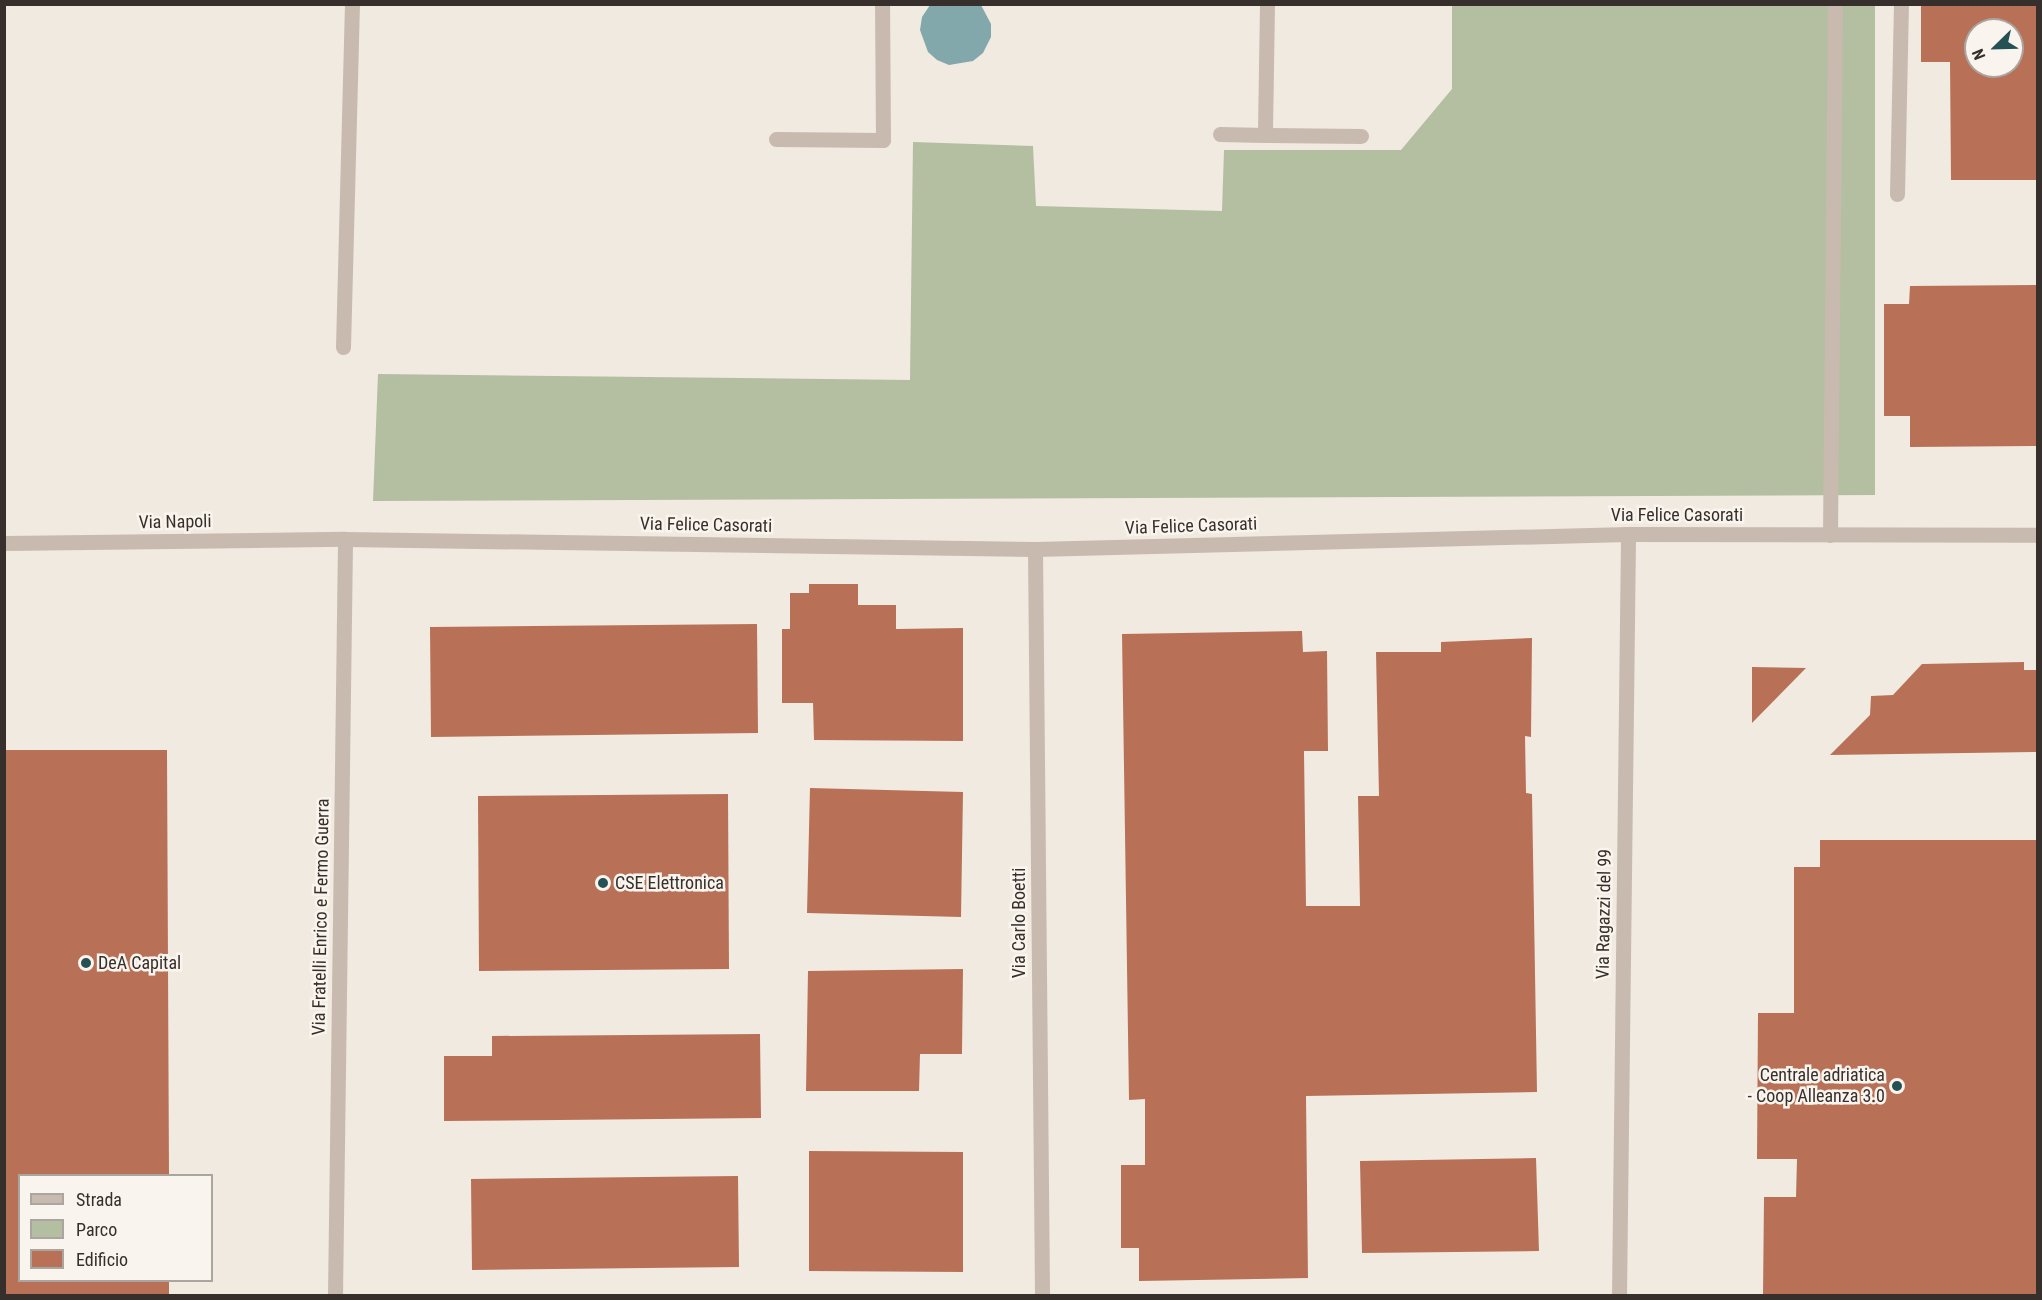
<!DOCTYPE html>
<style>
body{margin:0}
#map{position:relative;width:2042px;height:1300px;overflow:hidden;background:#f1eae1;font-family:"Roboto Condensed",sans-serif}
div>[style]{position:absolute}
.green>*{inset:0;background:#b4bfa2}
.water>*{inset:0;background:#83a8ab}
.building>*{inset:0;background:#b87157}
.lane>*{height:15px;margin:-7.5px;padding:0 7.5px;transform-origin:7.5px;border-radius:7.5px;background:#c8baae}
.street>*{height:15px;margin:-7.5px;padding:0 7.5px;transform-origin:7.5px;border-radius:7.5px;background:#c8baae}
.dots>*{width:16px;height:16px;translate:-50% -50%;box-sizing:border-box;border:3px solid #f9f4ed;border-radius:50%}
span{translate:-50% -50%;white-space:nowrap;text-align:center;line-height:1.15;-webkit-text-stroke:5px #f9f4ed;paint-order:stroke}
.street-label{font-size:18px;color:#372f2b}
.poi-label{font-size:18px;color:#372f2b}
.left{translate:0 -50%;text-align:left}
.right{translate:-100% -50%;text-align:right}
.frame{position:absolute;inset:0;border:6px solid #372f2b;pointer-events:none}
.legend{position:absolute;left:18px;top:1174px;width:195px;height:108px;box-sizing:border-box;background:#f9f4ed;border:2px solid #aba59f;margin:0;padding:8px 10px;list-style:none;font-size:18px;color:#372f2b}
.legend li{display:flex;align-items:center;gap:12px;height:30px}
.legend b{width:30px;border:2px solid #aba59f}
.north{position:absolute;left:1964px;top:18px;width:60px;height:60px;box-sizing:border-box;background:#f9f4ed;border:2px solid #aba59f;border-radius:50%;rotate:247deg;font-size:16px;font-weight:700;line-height:24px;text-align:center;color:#372f2b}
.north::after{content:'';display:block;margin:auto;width:21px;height:27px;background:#255054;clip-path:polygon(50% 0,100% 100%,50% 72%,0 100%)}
</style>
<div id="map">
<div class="green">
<i style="clip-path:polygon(1452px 5px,1875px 5px,1875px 495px,373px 501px,378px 374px,910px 380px,913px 142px,1033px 146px,1036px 206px,1222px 211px,1224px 150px,1401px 150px,1452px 89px)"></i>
</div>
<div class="water">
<i style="clip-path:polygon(930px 5px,981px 5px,991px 24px,991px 37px,983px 53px,973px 61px,949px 65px,937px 60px,928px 52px,920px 30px,922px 17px)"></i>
</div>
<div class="building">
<i style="clip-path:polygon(evenodd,1921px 4px,2038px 4px,2038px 180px,1951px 180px,1950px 62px,1921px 62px,1921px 4px,1976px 30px,2012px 30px,2012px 66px,1976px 66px,1976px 30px)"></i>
<i style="clip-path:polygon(2038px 285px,2038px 446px,1910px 447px,1910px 416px,1884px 416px,1884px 304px,1909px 304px,1910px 286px)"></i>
<i style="clip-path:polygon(809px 584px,858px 584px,858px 605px,896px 605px,896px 629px,963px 628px,963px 741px,814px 740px,813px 703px,782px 703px,782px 629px,790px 629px,790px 593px,809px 593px)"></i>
<i style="clip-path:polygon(757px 624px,758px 733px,431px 737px,430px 627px)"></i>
<i style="clip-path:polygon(1302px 631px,1303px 652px,1327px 651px,1328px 751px,1304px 751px,1306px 906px,1360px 906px,1358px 796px,1379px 796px,1376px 652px,1441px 652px,1441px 642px,1532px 638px,1531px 737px,1525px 736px,1526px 793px,1532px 794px,1537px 1092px,1306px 1096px,1308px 1278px,1139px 1281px,1139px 1248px,1121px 1248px,1121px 1165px,1145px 1165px,1145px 1099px,1129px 1100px,1122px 634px)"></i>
<i style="clip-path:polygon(2024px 662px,2024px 670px,2038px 670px,2038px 752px,1830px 755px,1870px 715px,1871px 696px,1893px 695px,1922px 664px)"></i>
<i style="clip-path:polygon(1752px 667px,1806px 668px,1752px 723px)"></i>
<i style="clip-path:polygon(4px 750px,167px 750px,169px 1176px,20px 1176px,20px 1280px,169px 1280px,169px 1296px,4px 1296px)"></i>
<i style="clip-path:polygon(810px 788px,963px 792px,961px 917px,807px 913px)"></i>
<i style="clip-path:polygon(728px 794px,729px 969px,479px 971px,478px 796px)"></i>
<i style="clip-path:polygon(1820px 840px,2038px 840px,2038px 1296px,1763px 1296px,1764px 1197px,1796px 1197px,1797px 1159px,1757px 1159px,1758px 1013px,1794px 1013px,1794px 867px,1820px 867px)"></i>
<i style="clip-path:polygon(963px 969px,962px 1054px,920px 1054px,919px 1091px,806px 1091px,808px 971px)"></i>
<i style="clip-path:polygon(760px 1034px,761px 1118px,444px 1121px,444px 1056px,492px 1056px,492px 1036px)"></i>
<i style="clip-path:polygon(809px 1151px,963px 1152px,963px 1272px,809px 1271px)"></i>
<i style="clip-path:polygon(1536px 1158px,1539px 1251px,1362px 1253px,1360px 1161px)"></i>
<i style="clip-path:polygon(738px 1176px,739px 1267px,472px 1270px,471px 1179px)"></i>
</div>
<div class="lane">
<i style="left:1267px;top:4px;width:131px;rotate:90.9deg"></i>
<i style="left:1265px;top:135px;width:96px;rotate:0.6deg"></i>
<i style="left:1220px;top:134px;width:45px;rotate:1.3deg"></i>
<i style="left:776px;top:139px;width:107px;rotate:0.5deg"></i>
<i style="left:883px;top:140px;width:136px;rotate:-90.4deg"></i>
<i style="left:1897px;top:194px;width:190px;rotate:-88.8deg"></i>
<i style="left:343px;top:347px;width:343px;rotate:-88.5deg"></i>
<i style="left:1830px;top:535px;width:531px;rotate:-89.46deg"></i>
</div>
<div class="street">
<i style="left:4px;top:543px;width:341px;rotate:-0.7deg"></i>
<i style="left:345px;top:539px;width:690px;rotate:0.83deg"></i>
<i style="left:1035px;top:549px;width:593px;rotate:-1.45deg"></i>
<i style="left:1628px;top:534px;width:410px;rotate:0.1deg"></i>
<i style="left:1035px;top:549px;width:747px;rotate:89.46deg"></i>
<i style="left:335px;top:1296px;width:757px;rotate:-89.24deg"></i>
<i style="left:1619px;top:1296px;width:762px;rotate:-89.32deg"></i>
</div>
<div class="dots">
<i style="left:603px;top:883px;background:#255054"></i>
<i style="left:86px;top:963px;background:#255054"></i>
<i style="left:1897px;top:1086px;background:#255054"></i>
</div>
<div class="street-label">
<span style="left:1677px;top:515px">Via Felice Casorati</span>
<span style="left:175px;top:522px;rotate:-1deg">Via Napoli</span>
<span style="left:706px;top:525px;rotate:1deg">Via Felice Casorati</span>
<span style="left:1191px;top:526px;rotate:-2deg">Via Felice Casorati</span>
<span style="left:1604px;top:914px;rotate:-89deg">Via Ragazzi del 99</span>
<span style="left:321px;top:917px;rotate:-89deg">Via Fratelli Enrico e Fermo Guerra</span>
<span style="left:1019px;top:923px;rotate:-90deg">Via Carlo Boetti</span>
</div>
<div class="poi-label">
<span class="left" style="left:615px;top:883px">CSE Elettronica</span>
<span class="left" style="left:98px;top:963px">DeA Capital</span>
<span class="right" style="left:1885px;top:1086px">Centrale adriatica<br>- Coop Alleanza 3.0</span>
</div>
<div class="frame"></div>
<ul class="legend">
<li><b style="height:8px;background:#c8baae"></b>Strada</li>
<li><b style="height:16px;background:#b4bfa2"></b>Parco</li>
<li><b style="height:16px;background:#b87157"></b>Edificio</li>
</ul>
<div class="north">N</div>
</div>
